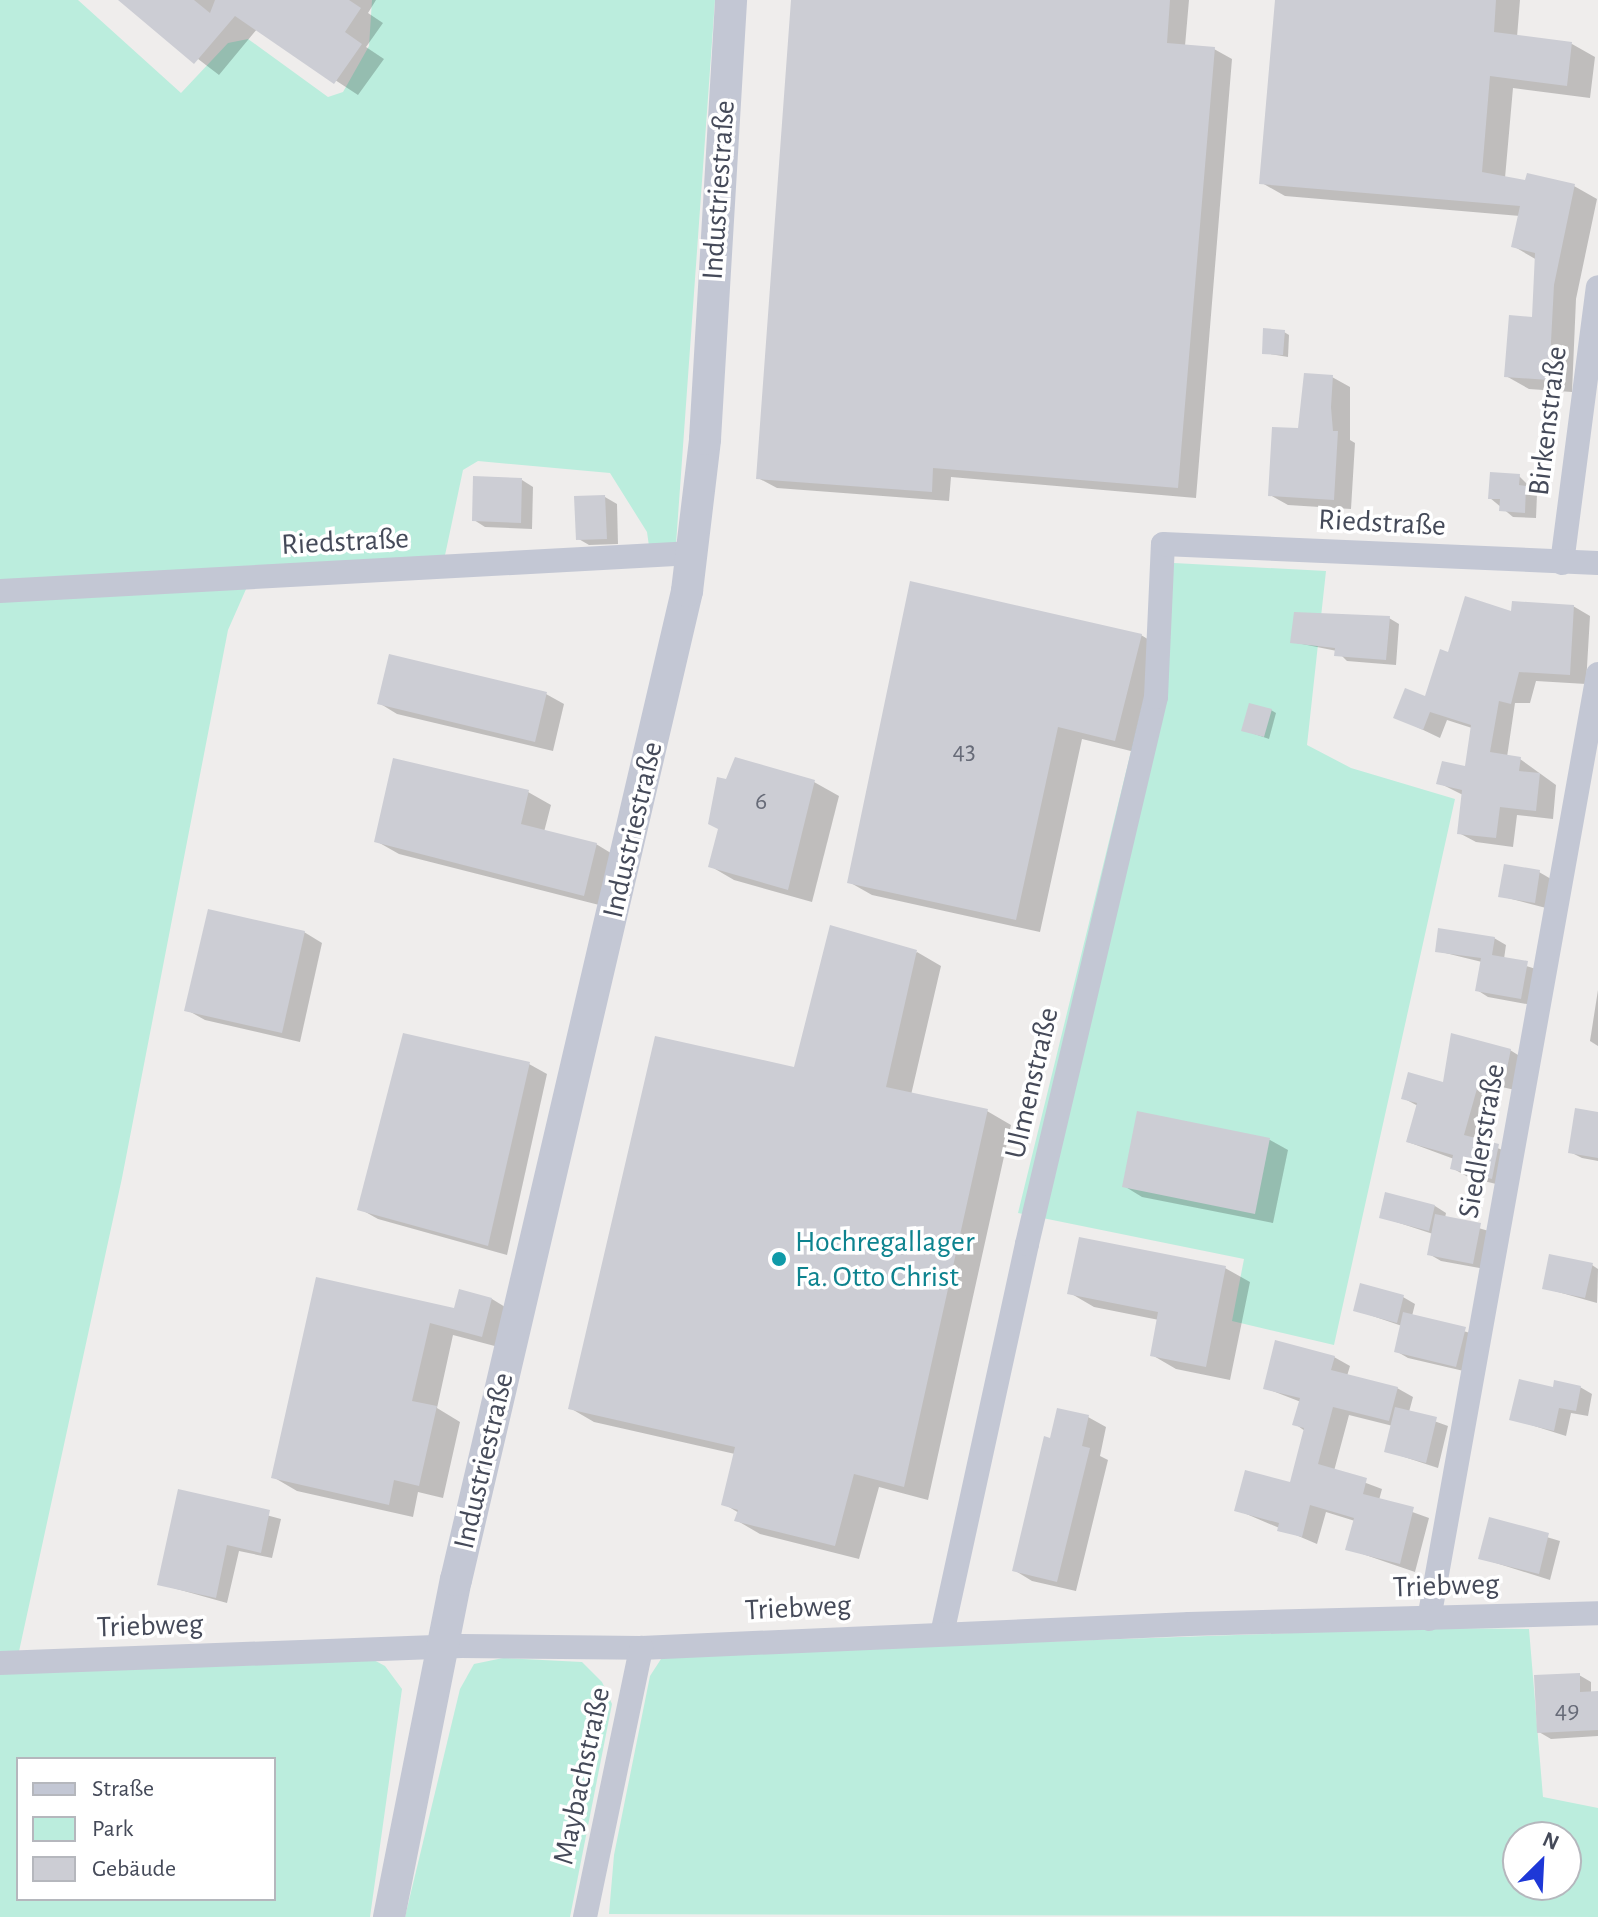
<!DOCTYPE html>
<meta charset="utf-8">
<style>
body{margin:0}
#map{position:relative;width:1598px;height:1917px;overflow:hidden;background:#efedec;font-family:"Alegreya Sans",sans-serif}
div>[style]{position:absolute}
.green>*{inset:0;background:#bbeddd}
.shadow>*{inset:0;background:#0003}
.building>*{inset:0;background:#cccdd4}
.minor>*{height:24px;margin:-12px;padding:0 12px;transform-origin:12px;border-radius:12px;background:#c3c7d4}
.tertiary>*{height:32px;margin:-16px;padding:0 16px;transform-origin:16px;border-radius:16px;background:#c3c7d4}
.dots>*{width:22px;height:22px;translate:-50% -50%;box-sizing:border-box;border:4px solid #fff;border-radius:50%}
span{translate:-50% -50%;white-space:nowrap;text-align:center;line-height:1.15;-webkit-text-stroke:7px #fff;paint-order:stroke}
.number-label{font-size:26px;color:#676b78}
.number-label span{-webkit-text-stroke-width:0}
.street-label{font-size:30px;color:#454a59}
.culture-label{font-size:30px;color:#0d838f}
.left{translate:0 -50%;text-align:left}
.legend{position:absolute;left:16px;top:1757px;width:260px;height:144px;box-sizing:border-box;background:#fff;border:2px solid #b5b7bd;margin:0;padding:10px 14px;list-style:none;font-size:24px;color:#454a59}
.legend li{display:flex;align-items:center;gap:16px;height:40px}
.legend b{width:40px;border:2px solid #b5b7bd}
.north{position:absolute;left:1502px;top:1821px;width:80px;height:80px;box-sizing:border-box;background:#fff;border:2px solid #b5b7bd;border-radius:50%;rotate:24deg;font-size:22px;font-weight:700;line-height:32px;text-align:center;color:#454a59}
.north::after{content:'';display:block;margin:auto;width:28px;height:36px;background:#1e38d7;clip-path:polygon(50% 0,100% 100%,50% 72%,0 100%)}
</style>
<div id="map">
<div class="green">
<i style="clip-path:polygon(evenodd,0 0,78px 0,181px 93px,228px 43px,248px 39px,328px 97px,343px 92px,369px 46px,372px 0,715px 0,676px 544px,649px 546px,647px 532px,610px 473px,478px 461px,463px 470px,444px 560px,254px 571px,228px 630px,122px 1178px,18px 1656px,370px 1658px,385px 1666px,402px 1689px,370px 1917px,0 1917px,0 0,18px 1759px,274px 1759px,274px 1899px,18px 1899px,18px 1759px)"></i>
<i style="clip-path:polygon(1155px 562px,1326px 571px,1307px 745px,1351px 768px,1455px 799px,1334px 1345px,1232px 1321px,1244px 1259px,1018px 1213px,1147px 686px)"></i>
<i style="clip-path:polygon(evenodd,1435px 1628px,1529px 1629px,1543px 1797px,1598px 1808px,1598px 1917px,609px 1914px,614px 1855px,650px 1676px,661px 1659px,672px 1655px,1435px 1628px,1518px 1837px,1566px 1837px,1566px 1885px,1518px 1885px,1518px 1837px)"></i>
<i style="clip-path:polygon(503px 1658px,582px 1662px,602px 1682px,612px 1704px,570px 1917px,405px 1917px,460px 1689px,474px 1664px)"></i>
</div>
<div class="shadow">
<i style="clip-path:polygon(121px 0,376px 0,368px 13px,383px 23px,366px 47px,384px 59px,358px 95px,257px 29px,219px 75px)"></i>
<i style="clip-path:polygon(793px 0,1189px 0,1185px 46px,1214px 49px,1232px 59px,1196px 498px,951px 477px,949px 501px,777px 488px,758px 478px)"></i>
<i style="clip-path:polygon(1277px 0,1520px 0,1517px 37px,1572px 44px,1595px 57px,1590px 98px,1513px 88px,1505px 178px,1574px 186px,1597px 199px,1576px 299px,1572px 392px,1529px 389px,1506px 376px,1534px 319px,1537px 260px,1513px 246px,1520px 216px,1285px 196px,1262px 183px)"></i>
<i style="clip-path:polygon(1284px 332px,1289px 335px,1288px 357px,1264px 353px)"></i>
<i style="clip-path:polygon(1332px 377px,1350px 387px,1350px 440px,1355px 443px,1351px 509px,1288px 505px,1270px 495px)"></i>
<i style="clip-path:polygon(1519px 476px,1537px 494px,1536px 518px,1513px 517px,1490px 498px)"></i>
<i style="clip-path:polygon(522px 480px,533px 487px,532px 529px,485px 527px,474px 520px)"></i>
<i style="clip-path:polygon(605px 497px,617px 504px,618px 544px,589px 545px,577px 538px)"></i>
<i style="clip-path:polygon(1573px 606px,1590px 616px,1586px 684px,1536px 681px,1530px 703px,1515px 703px,1507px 757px,1520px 759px,1556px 785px,1553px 819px,1517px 815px,1513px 847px,1476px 842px,1459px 833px,1463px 795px,1439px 783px,1467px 768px,1472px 728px,1447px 720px,1440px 738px,1396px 717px,1426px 699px,1449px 654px,1513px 613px)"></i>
<i style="clip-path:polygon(1389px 618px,1399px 624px,1396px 665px,1347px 661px,1337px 651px,1292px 642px)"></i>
<i style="clip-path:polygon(1141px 635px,1164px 649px,1139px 753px,1082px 739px,1040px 932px,872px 895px,849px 882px)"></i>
<i style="clip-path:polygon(546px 694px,564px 704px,553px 751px,397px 714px,379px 703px)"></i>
<i style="clip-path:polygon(1271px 710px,1276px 713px,1269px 739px,1243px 730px)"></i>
<i style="clip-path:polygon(814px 782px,839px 796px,812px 902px,734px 880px,710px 866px)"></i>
<i style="clip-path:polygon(528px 792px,551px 805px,544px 832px,596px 844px,619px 858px,607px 907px,399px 854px,376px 841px)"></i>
<i style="clip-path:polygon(1539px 872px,1551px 879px,1546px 908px,1500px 896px)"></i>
<i style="clip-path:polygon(304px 932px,322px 943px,300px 1042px,205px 1020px,187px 1010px)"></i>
<i style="clip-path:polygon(1494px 938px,1506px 945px,1504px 959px,1539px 970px,1532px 1005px,1488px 997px,1477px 990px,1482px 962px,1437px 951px)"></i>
<i style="clip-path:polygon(917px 952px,941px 966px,911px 1095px,987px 1111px,1011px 1125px,928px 1500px,879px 1487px,859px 1559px,760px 1534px,736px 1520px,739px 1513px,724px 1504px,735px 1454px,594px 1422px,570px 1408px,795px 1069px)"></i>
<i style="clip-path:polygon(1598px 990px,1598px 1046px,1590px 1041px)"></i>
<i style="clip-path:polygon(1510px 1050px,1526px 1060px,1520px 1091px,1497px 1086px,1481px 1141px,1514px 1155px,1508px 1187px,1468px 1177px,1452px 1168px,1454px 1159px,1408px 1142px,1418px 1106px,1403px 1098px,1444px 1084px)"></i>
<i style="clip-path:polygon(529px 1064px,547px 1074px,507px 1255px,378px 1219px,360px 1209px)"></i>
<i style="clip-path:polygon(1138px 1114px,1270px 1140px,1288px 1150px,1273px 1223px,1142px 1197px,1124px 1186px)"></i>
<i style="clip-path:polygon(1598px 1114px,1598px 1161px,1582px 1158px,1570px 1152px)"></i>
<i style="clip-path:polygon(1435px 1206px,1446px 1213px,1445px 1218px,1492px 1232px,1485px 1269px,1441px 1261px,1429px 1254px,1433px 1234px,1381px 1217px)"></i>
<i style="clip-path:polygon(1592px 1265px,1598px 1269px,1597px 1303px,1544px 1288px)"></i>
<i style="clip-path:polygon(1225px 1268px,1250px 1282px,1230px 1380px,1176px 1369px,1152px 1355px,1159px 1320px,1094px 1307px,1070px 1293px)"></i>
<i style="clip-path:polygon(318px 1279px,456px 1311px,492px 1299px,515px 1313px,506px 1349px,453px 1335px,437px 1408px,460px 1422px,443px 1498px,418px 1492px,413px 1517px,297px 1491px,273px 1477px)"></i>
<i style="clip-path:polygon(1403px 1297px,1415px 1304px,1412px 1316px,1477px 1335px,1468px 1372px,1408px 1358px,1396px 1351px,1402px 1326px,1355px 1310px)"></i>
<i style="clip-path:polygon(1334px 1357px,1350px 1366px,1347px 1376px,1397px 1388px,1413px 1397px,1409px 1412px,1448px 1426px,1438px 1468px,1386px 1451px,1393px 1426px,1349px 1415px,1334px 1471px,1382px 1489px,1379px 1500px,1429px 1518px,1415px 1572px,1348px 1549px,1355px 1521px,1326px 1512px,1317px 1544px,1237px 1510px,1291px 1485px,1305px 1431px,1295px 1424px,1301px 1402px,1265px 1388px)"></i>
<i style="clip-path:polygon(1580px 1387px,1592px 1394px,1588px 1416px,1571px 1413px,1566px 1436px,1512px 1419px,1554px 1389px)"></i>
<i style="clip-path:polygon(1088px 1417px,1106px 1427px,1100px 1456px,1108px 1460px,1076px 1591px,1032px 1581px,1014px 1570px,1052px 1440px)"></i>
<i style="clip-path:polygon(180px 1492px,281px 1519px,272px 1558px,239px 1551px,227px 1603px,159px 1584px)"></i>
<i style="clip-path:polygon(1490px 1520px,1560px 1541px,1550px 1580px,1480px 1558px)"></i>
<i style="clip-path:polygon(1579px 1675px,1591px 1682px,1591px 1693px,1598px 1693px,1598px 1736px,1551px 1739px,1539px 1732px)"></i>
</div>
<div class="building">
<i style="clip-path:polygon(118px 0,194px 0,210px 13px,215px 0,349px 0,361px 8px,345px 32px,362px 44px,334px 84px,235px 16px,194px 64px)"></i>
<i style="clip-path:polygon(791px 0,1170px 0,1167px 43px,1215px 47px,1178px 488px,933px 468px,932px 492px,756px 479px)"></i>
<i style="clip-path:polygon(1275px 0,1496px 0,1494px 32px,1572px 42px,1567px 86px,1490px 76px,1482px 172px,1525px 180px,1527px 173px,1575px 184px,1554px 285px,1549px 380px,1504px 377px,1509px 315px,1532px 317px,1535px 253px,1511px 247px,1520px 206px,1259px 184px)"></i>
<i style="clip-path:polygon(1263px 328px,1285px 330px,1283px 355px,1262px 354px)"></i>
<i style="clip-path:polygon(1304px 373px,1333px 375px,1331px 407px,1333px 431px,1338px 431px,1334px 500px,1268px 496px,1272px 427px,1298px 428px)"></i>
<i style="clip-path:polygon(1490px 472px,1520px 474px,1519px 485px,1526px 486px,1525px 513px,1499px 511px,1500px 499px,1488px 499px)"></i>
<i style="clip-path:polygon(473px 476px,522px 478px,521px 523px,472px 521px)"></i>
<i style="clip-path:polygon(605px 495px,607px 539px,576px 540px,574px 496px)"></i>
<i style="clip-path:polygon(910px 581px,1142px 634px,1115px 741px,1058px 727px,1016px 920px,847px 883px)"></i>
<i style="clip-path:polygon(1465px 596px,1511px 611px,1512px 601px,1574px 605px,1570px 675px,1519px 672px,1511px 704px,1499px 701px,1490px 752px,1521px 757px,1519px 771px,1540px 773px,1536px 811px,1500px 807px,1496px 838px,1457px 834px,1462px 790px,1436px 784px,1442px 761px,1465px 766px,1471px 725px,1430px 712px,1423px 730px,1393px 718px,1405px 688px,1425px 696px,1440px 649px,1448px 652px)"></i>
<i style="clip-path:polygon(1294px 612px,1390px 616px,1386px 660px,1334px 656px,1335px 648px,1290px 643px)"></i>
<i style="clip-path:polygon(389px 654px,547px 692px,535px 742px,377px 704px)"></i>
<i style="clip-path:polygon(1249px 703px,1272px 709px,1264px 737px,1241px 731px)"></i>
<i style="clip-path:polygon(735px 757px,815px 780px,788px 890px,708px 867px,718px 829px,708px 824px,717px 777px,726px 779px)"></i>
<i style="clip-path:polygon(393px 758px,529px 790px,521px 824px,597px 843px,584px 896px,374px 842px)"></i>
<i style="clip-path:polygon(1504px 864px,1540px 870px,1535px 903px,1498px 897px)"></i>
<i style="clip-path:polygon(208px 909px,305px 931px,282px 1033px,184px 1011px)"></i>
<i style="clip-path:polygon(830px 925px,917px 950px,886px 1087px,988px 1109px,904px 1487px,854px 1474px,835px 1546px,734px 1521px,738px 1510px,721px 1505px,735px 1447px,568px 1409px,655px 1036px,794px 1067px)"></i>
<i style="clip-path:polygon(1438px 928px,1495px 937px,1492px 955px,1528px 961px,1521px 999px,1475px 991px,1481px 958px,1435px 952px)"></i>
<i style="clip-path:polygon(403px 1033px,530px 1062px,488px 1246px,357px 1210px)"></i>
<i style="clip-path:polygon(1451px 1033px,1511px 1049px,1504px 1083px,1480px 1078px,1464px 1135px,1499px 1144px,1492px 1179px,1450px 1169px,1453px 1155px,1406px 1142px,1417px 1103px,1401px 1099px,1408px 1072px,1443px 1082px)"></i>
<i style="clip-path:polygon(1575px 1108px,1598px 1112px,1598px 1158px,1568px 1153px)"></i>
<i style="clip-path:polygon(1137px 1111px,1270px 1138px,1255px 1214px,1122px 1187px)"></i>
<i style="clip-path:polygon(1385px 1192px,1435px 1205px,1429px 1231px,1379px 1218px)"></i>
<i style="clip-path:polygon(1435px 1214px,1481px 1223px,1473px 1264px,1427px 1255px)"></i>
<i style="clip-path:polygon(1079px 1237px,1226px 1266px,1206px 1367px,1150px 1356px,1158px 1312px,1067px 1294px)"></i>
<i style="clip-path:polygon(1549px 1254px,1593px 1263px,1585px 1298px,1542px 1289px)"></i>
<i style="clip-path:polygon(316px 1277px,454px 1308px,459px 1289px,492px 1298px,482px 1337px,430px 1323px,412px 1401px,437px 1406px,419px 1486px,394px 1480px,389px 1505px,271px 1478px)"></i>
<i style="clip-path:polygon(1360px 1283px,1404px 1295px,1397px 1323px,1353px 1311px)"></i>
<i style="clip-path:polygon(1403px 1312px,1466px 1327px,1456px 1367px,1394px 1352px)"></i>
<i style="clip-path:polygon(1275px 1340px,1335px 1356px,1331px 1370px,1398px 1387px,1389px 1421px,1333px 1407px,1318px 1464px,1367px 1478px,1363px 1494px,1414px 1507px,1400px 1564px,1345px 1550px,1354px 1518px,1310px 1505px,1302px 1537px,1277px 1531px,1279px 1523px,1234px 1511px,1245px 1470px,1290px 1482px,1304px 1428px,1292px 1425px,1300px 1398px,1263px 1389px)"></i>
<i style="clip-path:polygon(1519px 1379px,1553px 1387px,1554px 1380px,1581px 1386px,1576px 1411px,1559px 1408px,1554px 1431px,1509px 1420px)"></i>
<i style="clip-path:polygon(1395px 1407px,1437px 1417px,1426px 1463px,1384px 1452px)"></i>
<i style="clip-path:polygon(1057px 1408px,1089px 1415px,1082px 1446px,1090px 1448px,1057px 1582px,1012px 1571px,1044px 1436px,1050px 1438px)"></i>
<i style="clip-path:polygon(178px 1489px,270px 1510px,261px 1553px,227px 1545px,216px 1598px,157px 1585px)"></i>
<i style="clip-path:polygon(1489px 1517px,1549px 1533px,1539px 1574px,1478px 1559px)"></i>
<i style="clip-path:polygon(1580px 1673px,1580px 1692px,1598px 1691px,1598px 1730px,1537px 1733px,1534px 1675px)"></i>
</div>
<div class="minor">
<i style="left:1562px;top:563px;width:278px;rotate:-82.6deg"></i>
<i style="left:0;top:591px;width:694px;rotate:-3.14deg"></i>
<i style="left:1429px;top:1619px;width:960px;rotate:-79.86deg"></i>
<i style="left:942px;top:1634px;width:399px;rotate:-77.7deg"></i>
<i style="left:1027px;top:1244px;width:562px;rotate:-76.73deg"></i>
<i style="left:1156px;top:697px;width:153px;rotate:-87.4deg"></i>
<i style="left:1163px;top:544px;width:435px;rotate:2.5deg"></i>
<i style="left:0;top:1663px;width:462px;rotate:-2.1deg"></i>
<i style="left:462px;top:1646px;width:179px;rotate:0.6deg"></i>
<i style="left:641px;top:1648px;width:549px;rotate:-2.51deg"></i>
<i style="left:1189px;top:1624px;width:409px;rotate:-1.5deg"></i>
<i style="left:585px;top:1917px;width:275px;rotate:-78.2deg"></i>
</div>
<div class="tertiary">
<i style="left:389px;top:1917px;width:344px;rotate:-78.8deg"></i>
<i style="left:456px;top:1580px;width:1016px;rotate:-76.85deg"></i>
<i style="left:687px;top:591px;width:153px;rotate:-83.2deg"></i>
<i style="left:705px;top:439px;width:440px;rotate:-86.6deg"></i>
</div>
<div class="dots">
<i style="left:779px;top:1259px;background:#0f9aa8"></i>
</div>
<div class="number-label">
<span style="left:964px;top:752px">43</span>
<span style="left:761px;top:802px">6</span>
<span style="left:1567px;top:1711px">49</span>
</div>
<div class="street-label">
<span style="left:719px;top:190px;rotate:-86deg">Industriestraße</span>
<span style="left:1548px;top:421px;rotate:-83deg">Birkenstraße</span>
<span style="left:1382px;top:523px;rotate:3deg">Riedstraße</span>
<span style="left:345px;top:542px;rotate:-3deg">Riedstraße</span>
<span style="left:633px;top:830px;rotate:-77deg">Industriestraße</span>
<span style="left:1032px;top:1083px;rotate:-77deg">Ulmenstraße</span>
<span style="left:1482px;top:1141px;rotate:-80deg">Siedlerstraße</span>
<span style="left:484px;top:1461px;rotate:-77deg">Industriestraße</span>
<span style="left:1446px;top:1586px;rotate:-2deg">Triebweg</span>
<span style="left:798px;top:1608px;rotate:-3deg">Triebweg</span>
<span style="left:150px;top:1626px;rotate:-2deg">Triebweg</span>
<span style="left:582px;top:1776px;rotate:-78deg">Maybachstraße</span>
</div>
<div class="culture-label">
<span class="left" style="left:795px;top:1259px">Hochregallager<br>Fa. Otto Christ</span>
</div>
<ul class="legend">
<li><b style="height:10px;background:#c3c7d4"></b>Straße</li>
<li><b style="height:22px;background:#bbeddd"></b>Park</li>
<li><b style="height:22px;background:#cccdd4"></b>Gebäude</li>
</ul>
<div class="north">N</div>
</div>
